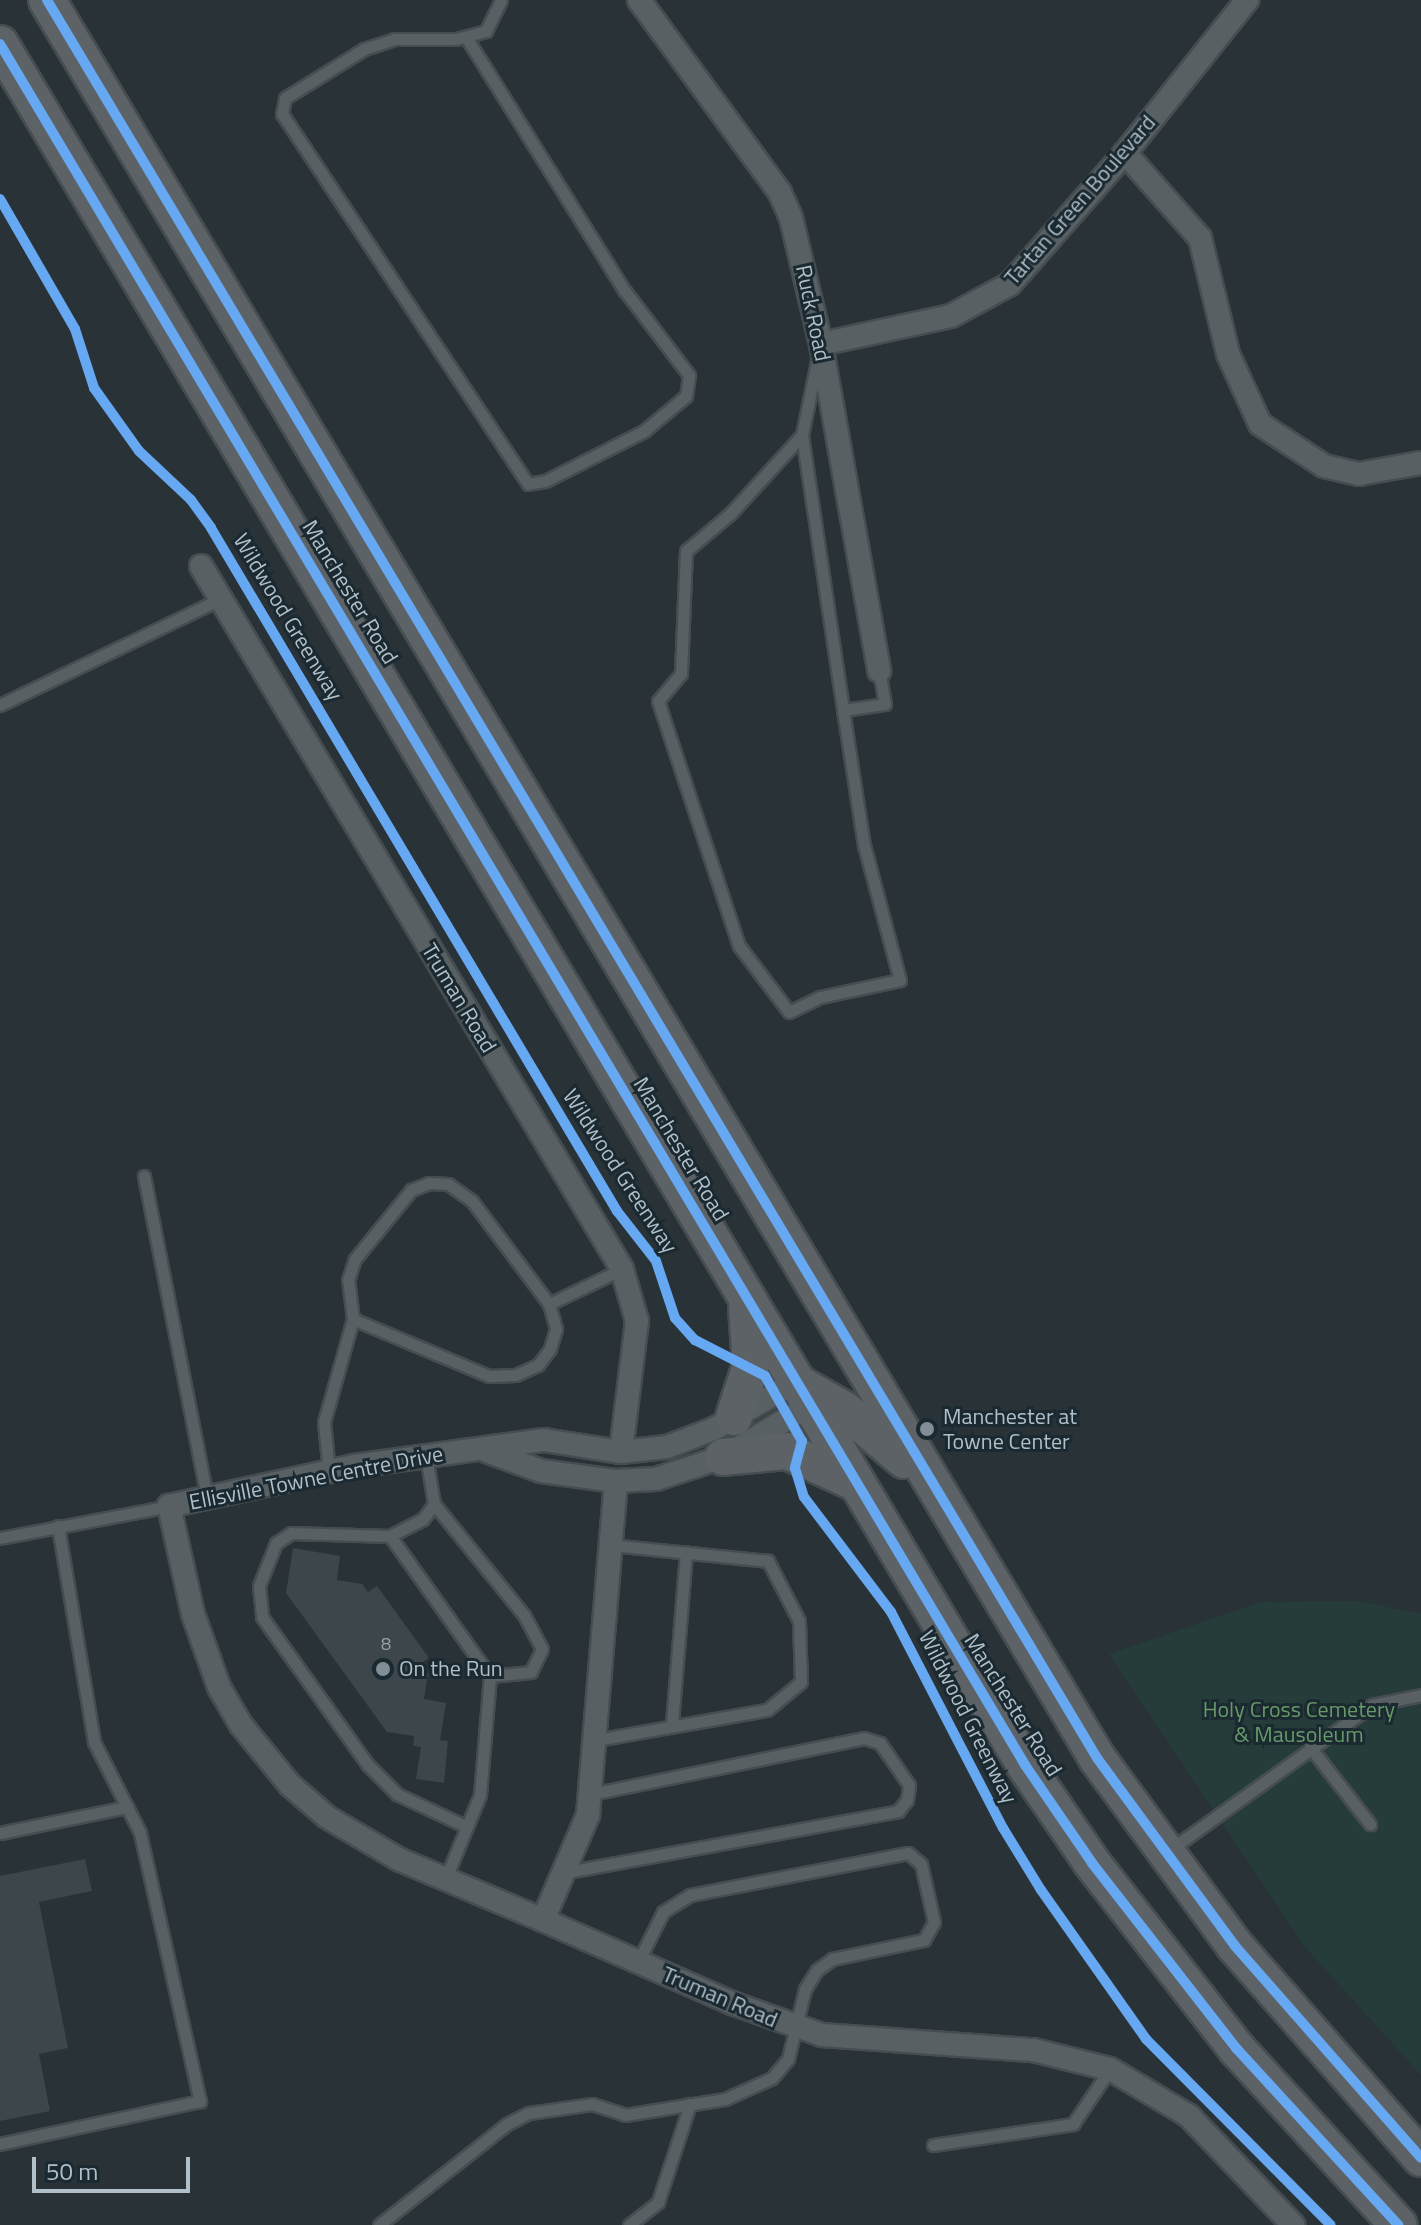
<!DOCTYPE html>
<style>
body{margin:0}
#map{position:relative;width:1421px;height:2225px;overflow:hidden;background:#283237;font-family:"Titillium Web",sans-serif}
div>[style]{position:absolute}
.green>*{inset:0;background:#253c3a}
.building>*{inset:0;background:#3d464a}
.roads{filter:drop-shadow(2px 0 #464d51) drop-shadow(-2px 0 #464d51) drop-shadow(0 2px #464d51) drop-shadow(0 -2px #464d51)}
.service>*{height:11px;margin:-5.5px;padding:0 5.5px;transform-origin:5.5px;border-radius:5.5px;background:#586064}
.minor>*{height:22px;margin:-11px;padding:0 11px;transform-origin:11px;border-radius:11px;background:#586064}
.trunk>*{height:36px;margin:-18px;padding:0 18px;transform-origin:18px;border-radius:18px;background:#5c6265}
.cycleway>*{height:10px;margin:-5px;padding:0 5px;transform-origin:5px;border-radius:5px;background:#66a8f1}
.dots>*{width:22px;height:22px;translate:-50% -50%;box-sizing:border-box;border:4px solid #1b2931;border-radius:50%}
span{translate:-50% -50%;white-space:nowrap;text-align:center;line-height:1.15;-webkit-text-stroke:6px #1b2931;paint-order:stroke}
.number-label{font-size:18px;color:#94a1a8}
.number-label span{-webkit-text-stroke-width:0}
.street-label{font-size:22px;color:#b1bfc8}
.poi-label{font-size:22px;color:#b1bfc8}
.left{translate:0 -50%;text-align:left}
.park-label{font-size:22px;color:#679a68}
.scale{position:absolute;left:32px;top:2157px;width:158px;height:36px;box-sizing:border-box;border:4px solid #b1bfc8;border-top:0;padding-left:10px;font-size:24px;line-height:28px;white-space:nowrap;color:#b1bfc8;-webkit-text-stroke:6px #1b2931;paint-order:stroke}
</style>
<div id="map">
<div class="green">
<i style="clip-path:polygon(1359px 1601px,1421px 1614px,1421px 2075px,1305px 1947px,1109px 1654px,1261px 1602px)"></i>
</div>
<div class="building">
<i style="clip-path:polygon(293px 1548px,340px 1556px,337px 1580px,362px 1584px,368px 1592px,377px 1586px,429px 1658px,420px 1664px,428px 1674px,424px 1699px,446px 1703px,440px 1740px,448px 1741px,444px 1783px,416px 1779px,421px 1747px,413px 1746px,414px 1736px,387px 1732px,286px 1593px)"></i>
<i style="clip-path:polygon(85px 1859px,92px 1891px,39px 1902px,68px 2048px,39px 2054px,50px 2111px,0 2121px,0 1876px)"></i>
</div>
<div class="roads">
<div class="service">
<i style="left:466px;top:37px;width:300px;rotate:58deg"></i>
<i style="left:625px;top:291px;width:106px;rotate:52.7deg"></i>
<i style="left:689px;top:375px;width:21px;rotate:98deg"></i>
<i style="left:686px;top:396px;width:55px;rotate:140.2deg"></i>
<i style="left:644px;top:431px;width:111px;rotate:153.2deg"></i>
<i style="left:545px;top:481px;width:17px;rotate:170deg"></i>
<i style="left:528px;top:484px;width:444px;rotate:-123.6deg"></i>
<i style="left:282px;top:114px;width:16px;rotate:-79deg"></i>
<i style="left:285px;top:98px;width:93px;rotate:-31.8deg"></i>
<i style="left:364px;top:49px;width:32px;rotate:-18deg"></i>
<i style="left:394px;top:39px;width:62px"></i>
<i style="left:456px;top:39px;width:31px;rotate:-15deg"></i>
<i style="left:486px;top:31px;width:34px;rotate:-64deg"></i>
<i style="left:802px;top:435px;width:76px;rotate:-78.5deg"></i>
<i style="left:0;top:705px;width:244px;rotate:-25.7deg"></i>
<i style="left:843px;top:710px;width:137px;rotate:81.2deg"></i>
<i style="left:864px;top:845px;width:140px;rotate:75.1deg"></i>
<i style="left:900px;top:980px;width:82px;rotate:168deg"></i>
<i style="left:820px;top:997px;width:34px;rotate:154deg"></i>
<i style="left:789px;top:1012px;width:83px;rotate:-127.1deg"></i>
<i style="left:739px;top:946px;width:258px;rotate:-108.3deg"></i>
<i style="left:658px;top:701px;width:35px;rotate:-50deg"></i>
<i style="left:681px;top:674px;width:123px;rotate:-87.7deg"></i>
<i style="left:686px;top:551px;width:59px;rotate:-40.2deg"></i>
<i style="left:731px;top:513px;width:105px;rotate:-47.7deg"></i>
<i style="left:802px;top:435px;width:278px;rotate:81.5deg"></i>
<i style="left:843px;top:710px;width:42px;rotate:-8.1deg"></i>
<i style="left:885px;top:704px;width:34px;rotate:-100deg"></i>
<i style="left:144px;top:1176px;width:328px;rotate:78.9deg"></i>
<i style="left:549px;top:1304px;width:81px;rotate:-25.6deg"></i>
<i style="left:426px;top:1455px;width:50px;rotate:80.7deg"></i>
<i style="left:434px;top:1504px;width:19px;rotate:126deg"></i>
<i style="left:423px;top:1519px;width:37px;rotate:153deg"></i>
<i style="left:390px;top:1536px;width:99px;rotate:-178.3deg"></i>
<i style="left:291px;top:1533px;width:18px;rotate:146deg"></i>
<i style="left:276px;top:1543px;width:46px;rotate:111.6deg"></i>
<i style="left:259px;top:1586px;width:31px;rotate:84deg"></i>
<i style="left:262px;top:1617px;width:182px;rotate:54.4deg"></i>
<i style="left:368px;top:1765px;width:41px;rotate:45deg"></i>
<i style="left:397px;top:1794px;width:77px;rotate:25.2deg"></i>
<i style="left:329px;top:1472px;width:50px;rotate:-95.7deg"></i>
<i style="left:324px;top:1422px;width:107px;rotate:-74.3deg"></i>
<i style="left:353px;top:1319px;width:39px;rotate:-97deg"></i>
<i style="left:348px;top:1280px;width:22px;rotate:-72deg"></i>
<i style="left:355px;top:1259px;width:89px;rotate:-50.9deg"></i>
<i style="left:411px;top:1190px;width:19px;rotate:-21deg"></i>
<i style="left:429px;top:1183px;width:19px;rotate:3deg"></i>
<i style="left:448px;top:1184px;width:29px;rotate:35deg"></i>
<i style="left:472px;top:1201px;width:129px;rotate:53.2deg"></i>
<i style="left:549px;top:1304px;width:26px;rotate:74deg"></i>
<i style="left:556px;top:1329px;width:21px;rotate:107deg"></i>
<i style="left:550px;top:1349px;width:20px;rotate:127deg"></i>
<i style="left:538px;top:1365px;width:24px;rotate:156deg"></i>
<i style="left:516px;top:1375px;width:27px;rotate:178deg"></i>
<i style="left:489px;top:1376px;width:147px;rotate:-157.3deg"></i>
<i style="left:434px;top:1504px;width:143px;rotate:51deg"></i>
<i style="left:524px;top:1615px;width:38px;rotate:62deg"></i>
<i style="left:542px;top:1649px;width:25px;rotate:116deg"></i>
<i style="left:531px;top:1672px;width:41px;rotate:174.4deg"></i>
<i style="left:58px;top:1526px;width:219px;rotate:80.5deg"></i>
<i style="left:94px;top:1742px;width:73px;rotate:63.1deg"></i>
<i style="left:390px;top:1536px;width:172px;rotate:54.5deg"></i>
<i style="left:490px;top:1676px;width:119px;rotate:94.8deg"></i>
<i style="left:480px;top:1795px;width:92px;rotate:112.4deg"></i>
<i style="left:0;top:1538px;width:172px;rotate:-10.7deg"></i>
<i style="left:672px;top:1723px;width:171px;rotate:-85.3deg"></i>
<i style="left:596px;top:1740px;width:174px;rotate:-10deg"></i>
<i style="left:767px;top:1710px;width:44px;rotate:-39.5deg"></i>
<i style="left:801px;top:1682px;width:61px;rotate:-91.9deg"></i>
<i style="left:799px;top:1621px;width:68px;rotate:-117.3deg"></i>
<i style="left:768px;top:1561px;width:159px;rotate:-174.2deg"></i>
<i style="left:1310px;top:1747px;width:98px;rotate:52.1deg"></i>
<i style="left:0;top:1833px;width:130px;rotate:-11.6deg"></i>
<i style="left:127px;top:1807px;width:29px;rotate:63deg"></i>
<i style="left:140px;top:1833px;width:275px;rotate:77.4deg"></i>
<i style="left:200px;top:2101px;width:205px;rotate:167.9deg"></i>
<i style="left:1171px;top:1849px;width:247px;rotate:-35.6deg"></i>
<i style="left:1372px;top:1705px;width:50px;rotate:-11.5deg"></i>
<i style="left:567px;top:1872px;width:337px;rotate:-10.4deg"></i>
<i style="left:898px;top:1811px;width:14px;rotate:-51deg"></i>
<i style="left:907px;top:1800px;width:15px;rotate:-82deg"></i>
<i style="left:909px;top:1785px;width:51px;rotate:-124.6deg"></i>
<i style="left:880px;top:1743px;width:17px;rotate:-163deg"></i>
<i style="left:864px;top:1738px;width:279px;rotate:168.4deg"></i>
<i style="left:933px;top:2145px;width:142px;rotate:-8.5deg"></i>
<i style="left:1073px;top:2124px;width:66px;rotate:-56.1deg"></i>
<i style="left:379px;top:2225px;width:163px;rotate:-38.3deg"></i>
<i style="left:507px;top:2124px;width:25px;rotate:-27deg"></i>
<i style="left:529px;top:2113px;width:64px;rotate:-8.1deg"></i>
<i style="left:592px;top:2104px;width:35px;rotate:18deg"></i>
<i style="left:625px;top:2115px;width:101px;rotate:-9.1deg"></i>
<i style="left:725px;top:2099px;width:51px;rotate:-24.1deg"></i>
<i style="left:772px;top:2078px;width:25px;rotate:-50deg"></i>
<i style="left:788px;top:2059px;width:72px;rotate:-76.3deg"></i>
<i style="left:805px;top:1989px;width:22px;rotate:-58deg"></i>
<i style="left:817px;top:1970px;width:19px;rotate:-36deg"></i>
<i style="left:832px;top:1959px;width:94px;rotate:-11.7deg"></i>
<i style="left:924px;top:1940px;width:21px;rotate:-61deg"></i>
<i style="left:934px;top:1922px;width:59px;rotate:-102.6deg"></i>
<i style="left:921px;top:1864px;width:17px;rotate:-140deg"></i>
<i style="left:908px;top:1853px;width:222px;rotate:169.1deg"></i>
<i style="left:690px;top:1895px;width:32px;rotate:148deg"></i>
<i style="left:663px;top:1912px;width:56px;rotate:116.6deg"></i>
<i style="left:629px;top:2225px;width:37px;rotate:-38deg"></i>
<i style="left:658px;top:2202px;width:103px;rotate:-71.9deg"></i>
</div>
<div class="minor">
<i style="left:639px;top:0;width:239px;rotate:53.8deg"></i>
<i style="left:780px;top:193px;width:27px;rotate:66deg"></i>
<i style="left:791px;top:218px;width:130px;rotate:76.6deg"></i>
<i style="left:821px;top:344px;width:332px;rotate:79.9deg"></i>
<i style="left:1125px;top:153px;width:113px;rotate:48.6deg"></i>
<i style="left:1200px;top:238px;width:119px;rotate:76.4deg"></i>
<i style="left:1228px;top:354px;width:77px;rotate:65.4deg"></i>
<i style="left:1260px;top:424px;width:77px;rotate:33.3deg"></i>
<i style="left:1324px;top:466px;width:36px;rotate:13deg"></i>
<i style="left:1359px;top:474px;width:63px;rotate:-10.1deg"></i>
<i style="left:821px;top:344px;width:133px;rotate:-12.2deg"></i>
<i style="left:951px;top:316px;width:67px;rotate:-28.5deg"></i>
<i style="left:1010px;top:284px;width:174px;rotate:-48.7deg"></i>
<i style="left:1125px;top:153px;width:196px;rotate:-51.4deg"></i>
<i style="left:201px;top:566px;width:819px;rotate:59.08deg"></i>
<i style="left:622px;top:1269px;width:54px;rotate:73.9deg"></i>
<i style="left:637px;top:1321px;width:132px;rotate:97deg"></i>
<i style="left:486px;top:1451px;width:59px;rotate:20deg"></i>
<i style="left:541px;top:1471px;width:76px;rotate:7.6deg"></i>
<i style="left:616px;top:1481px;width:40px;rotate:-2.9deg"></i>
<i style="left:656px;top:1479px;width:71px;rotate:-18.2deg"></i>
<i style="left:723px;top:1457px;width:100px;rotate:-30.7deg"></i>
<i style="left:616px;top:1481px;width:335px;rotate:94.8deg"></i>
<i style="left:588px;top:1815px;width:114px;rotate:113.2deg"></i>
<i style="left:543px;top:1920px;width:206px;rotate:23.7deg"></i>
<i style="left:732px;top:2003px;width:96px;rotate:19.6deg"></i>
<i style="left:822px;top:2035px;width:212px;rotate:4.1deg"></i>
<i style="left:1033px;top:2050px;width:79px;rotate:13.9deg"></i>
<i style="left:1110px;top:2069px;width:92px;rotate:30.7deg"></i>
<i style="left:1189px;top:2116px;width:151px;rotate:46.3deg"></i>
<i style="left:543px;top:1920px;width:155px;rotate:-157.2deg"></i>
<i style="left:400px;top:1860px;width:85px;rotate:-149.5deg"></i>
<i style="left:327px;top:1817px;width:49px;rotate:-139.1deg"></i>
<i style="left:290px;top:1785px;width:77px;rotate:-129.2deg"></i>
<i style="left:241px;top:1725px;width:44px;rotate:-120.1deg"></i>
<i style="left:219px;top:1687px;width:77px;rotate:-109.6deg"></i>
<i style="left:193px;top:1614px;width:111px;rotate:-102.5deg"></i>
<i style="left:169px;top:1506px;width:189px;rotate:-12.2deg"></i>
<i style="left:354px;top:1466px;width:192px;rotate:-7.8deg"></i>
<i style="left:544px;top:1440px;width:78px;rotate:8.9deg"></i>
<i style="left:621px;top:1452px;width:46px;rotate:-6.2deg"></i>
<i style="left:667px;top:1447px;width:50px;rotate:-21deg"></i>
<i style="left:714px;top:1429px;width:94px;rotate:-30.1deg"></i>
</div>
<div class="trunk">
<i style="left:47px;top:0;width:2048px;rotate:59.15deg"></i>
<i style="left:1097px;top:1758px;width:233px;rotate:53.7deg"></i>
<i style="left:1235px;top:1946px;width:282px;rotate:48.7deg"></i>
<i style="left:0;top:44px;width:2003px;rotate:59.22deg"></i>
<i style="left:1025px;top:1765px;width:119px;rotate:55.6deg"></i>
<i style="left:1092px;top:1863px;width:236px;rotate:52.1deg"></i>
<i style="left:1237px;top:2049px;width:239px;rotate:47.5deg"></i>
<i style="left:797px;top:1383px;width:56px;rotate:29.7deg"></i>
<i style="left:846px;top:1411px;width:76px;rotate:40.2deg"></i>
<i style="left:734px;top:1417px;width:55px;rotate:-71.9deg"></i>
<i style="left:751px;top:1365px;width:57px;rotate:-94deg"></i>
<i style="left:723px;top:1457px;width:64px;rotate:-5.4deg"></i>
<i style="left:787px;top:1451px;width:74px;rotate:24.8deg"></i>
</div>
</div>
<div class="cycleway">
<i style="left:47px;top:0;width:2048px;rotate:59.15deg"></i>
<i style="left:1097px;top:1758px;width:233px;rotate:53.7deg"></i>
<i style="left:1235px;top:1946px;width:282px;rotate:48.7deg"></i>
<i style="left:0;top:44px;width:2003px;rotate:59.22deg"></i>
<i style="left:1025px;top:1765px;width:119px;rotate:55.6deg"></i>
<i style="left:1092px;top:1863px;width:236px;rotate:52.1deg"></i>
<i style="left:1237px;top:2049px;width:239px;rotate:47.5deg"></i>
<i style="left:0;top:199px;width:150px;rotate:60deg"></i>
<i style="left:75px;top:329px;width:62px;rotate:72.1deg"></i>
<i style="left:94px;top:388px;width:77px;rotate:54.5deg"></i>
<i style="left:139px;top:451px;width:71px;rotate:43.3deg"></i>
<i style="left:191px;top:500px;width:34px;rotate:54deg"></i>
<i style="left:211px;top:528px;width:795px;rotate:59.27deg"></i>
<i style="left:617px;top:1211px;width:63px;rotate:52deg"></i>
<i style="left:656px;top:1261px;width:60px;rotate:71.6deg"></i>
<i style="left:675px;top:1318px;width:30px;rotate:48deg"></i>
<i style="left:695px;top:1340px;width:79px;rotate:27.2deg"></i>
<i style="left:765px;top:1376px;width:75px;rotate:60.4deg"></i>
<i style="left:802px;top:1441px;width:28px;rotate:105deg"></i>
<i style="left:795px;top:1468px;width:30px;rotate:73deg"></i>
<i style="left:804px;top:1497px;width:144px;rotate:52.9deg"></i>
<i style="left:891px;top:1612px;width:243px;rotate:62.6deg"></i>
<i style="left:1003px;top:1828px;width:73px;rotate:58.5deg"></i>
<i style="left:1041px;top:1890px;width:182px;rotate:54.8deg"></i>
<i style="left:1146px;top:2039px;width:262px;rotate:45.2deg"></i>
</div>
<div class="dots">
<i style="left:927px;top:1429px;background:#818e95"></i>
<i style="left:383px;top:1669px;background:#818e95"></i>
</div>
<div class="number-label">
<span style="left:386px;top:1644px">8</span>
</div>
<div class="street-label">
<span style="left:1080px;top:200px;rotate:-49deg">Tartan Green Boulevard</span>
<span style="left:813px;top:313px;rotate:78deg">Ruck Road</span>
<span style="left:350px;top:592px;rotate:59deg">Manchester Road</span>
<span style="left:288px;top:617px;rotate:59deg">Wildwood Greenway</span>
<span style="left:459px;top:998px;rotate:59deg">Truman Road</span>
<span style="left:681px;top:1149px;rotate:59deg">Manchester Road</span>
<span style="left:620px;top:1171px;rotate:57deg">Wildwood Greenway</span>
<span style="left:316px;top:1478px;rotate:-11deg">Ellisville Towne Centre Drive</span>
<span style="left:1013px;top:1705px;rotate:58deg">Manchester Road</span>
<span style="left:968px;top:1717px;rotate:63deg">Wildwood Greenway</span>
<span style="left:720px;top:1997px;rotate:23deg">Truman Road</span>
</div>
<div class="poi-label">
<span class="left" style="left:943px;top:1429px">Manchester at<br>Towne Center</span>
<span class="left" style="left:399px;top:1669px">On the Run</span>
</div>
<div class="park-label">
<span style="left:1299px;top:1722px">Holy Cross Cemetery<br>&amp; Mausoleum</span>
</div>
<div class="scale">50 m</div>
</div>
